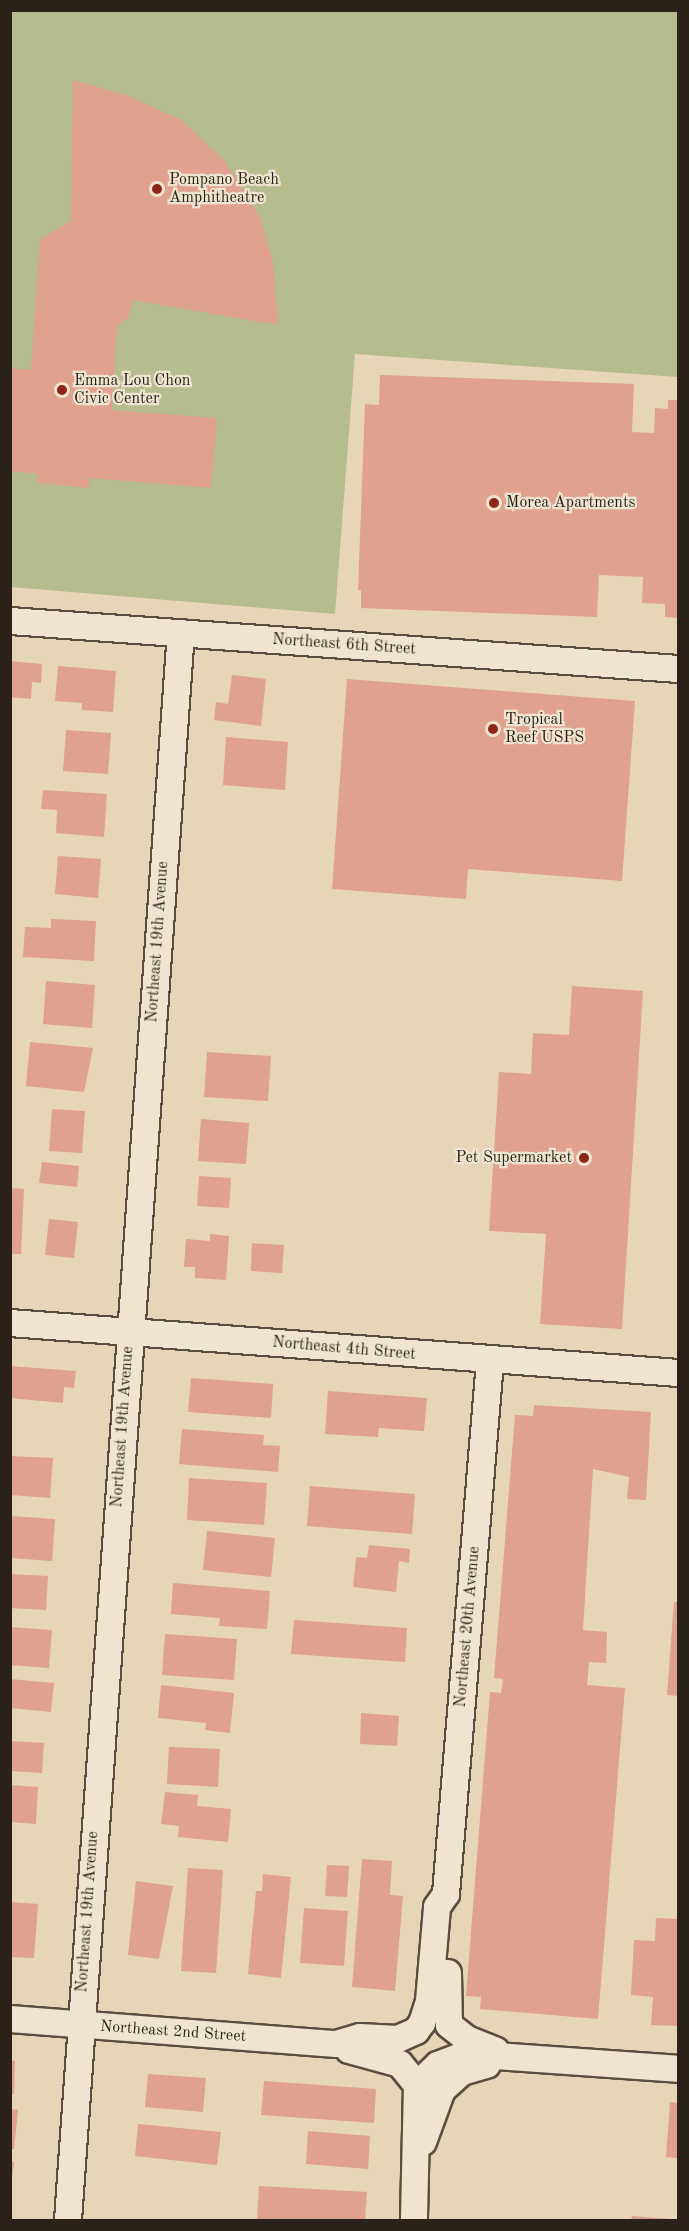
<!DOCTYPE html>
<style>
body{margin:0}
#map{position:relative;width:689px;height:2231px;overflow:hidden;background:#e7d5b7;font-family:"Old Standard TT",serif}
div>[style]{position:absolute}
.green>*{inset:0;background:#b5bd8e}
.building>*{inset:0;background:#e0a18f}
.roads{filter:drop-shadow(2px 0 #594e40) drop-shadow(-2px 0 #594e40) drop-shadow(0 2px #594e40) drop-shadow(0 -2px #594e40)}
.minor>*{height:26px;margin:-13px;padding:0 13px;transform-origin:13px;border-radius:13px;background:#efe4d0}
.dots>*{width:16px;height:16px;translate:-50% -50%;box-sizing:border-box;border:3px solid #efe4d0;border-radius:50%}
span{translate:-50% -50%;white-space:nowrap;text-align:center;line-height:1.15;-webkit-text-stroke:4.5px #efe4d0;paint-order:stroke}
.poi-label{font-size:16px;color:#2a2118}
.left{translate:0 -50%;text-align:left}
.right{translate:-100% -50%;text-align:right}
.street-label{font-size:16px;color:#2a2118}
.frame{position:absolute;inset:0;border:12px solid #2a2118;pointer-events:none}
</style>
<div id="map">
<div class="green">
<i style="clip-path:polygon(10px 11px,678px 11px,678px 377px,355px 354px,335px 614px,11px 587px)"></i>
</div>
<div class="building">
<i style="clip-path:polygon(73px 80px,129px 96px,181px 120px,224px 160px,260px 217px,273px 262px,278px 325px,133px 300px,128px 318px,117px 326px,112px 410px,217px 418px,211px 488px,90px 478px,89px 488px,37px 483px,38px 474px,10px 471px,10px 368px,31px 370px,40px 239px,71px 221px)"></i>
<i style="clip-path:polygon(380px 375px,634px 384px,632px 432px,654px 433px,655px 408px,668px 409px,668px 400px,678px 400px,678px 618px,665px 617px,665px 604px,642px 603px,643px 577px,599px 575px,597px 617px,361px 608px,361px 590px,358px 590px,365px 404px,379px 405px)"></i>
<i style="clip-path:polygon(10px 661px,42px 664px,41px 683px,32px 682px,31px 699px,10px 697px)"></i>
<i style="clip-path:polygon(58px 666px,116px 671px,113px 712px,82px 710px,82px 703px,55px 701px)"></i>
<i style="clip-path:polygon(232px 675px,266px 679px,261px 726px,214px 720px,216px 702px,228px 704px)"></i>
<i style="clip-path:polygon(347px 679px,635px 701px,622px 881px,468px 869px,466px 899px,332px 889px)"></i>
<i style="clip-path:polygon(66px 730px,111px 733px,108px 774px,63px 771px)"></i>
<i style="clip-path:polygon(226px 737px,288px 742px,285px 790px,223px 785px)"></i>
<i style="clip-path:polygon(43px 790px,107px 794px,104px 837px,56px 833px,57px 810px,41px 809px)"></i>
<i style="clip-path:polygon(58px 856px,101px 859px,98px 898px,55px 894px)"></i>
<i style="clip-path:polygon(51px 919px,96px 921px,94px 961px,23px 957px,25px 927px,51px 928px)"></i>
<i style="clip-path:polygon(46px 981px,95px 985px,92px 1028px,43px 1024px)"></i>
<i style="clip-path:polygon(572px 986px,643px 991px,622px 1329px,540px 1324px,546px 1234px,489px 1231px,499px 1072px,531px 1074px,533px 1033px,569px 1035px)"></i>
<i style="clip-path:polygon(30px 1042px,93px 1048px,84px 1092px,26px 1086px)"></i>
<i style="clip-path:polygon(207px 1052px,271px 1056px,268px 1101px,204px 1097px)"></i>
<i style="clip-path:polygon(52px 1109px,85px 1111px,82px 1153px,49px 1151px)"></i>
<i style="clip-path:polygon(201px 1119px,249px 1123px,246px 1164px,198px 1161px)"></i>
<i style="clip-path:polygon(42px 1162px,79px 1166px,77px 1187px,39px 1183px)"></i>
<i style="clip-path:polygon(199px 1176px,231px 1178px,229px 1208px,197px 1206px)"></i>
<i style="clip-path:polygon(10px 1188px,24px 1189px,21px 1254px,10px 1254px)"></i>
<i style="clip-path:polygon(49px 1219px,78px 1222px,74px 1258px,45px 1255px)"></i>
<i style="clip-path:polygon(210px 1234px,229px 1236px,226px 1280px,195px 1278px,195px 1267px,184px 1267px,186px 1239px,210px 1241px)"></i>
<i style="clip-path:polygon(252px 1243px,284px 1245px,282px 1273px,251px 1271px)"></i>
<i style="clip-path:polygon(10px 1366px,76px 1371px,74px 1388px,64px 1387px,63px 1403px,10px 1398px)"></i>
<i style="clip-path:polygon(191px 1378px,273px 1384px,271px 1418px,188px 1412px)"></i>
<i style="clip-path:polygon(328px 1391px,427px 1398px,424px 1431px,379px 1428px,378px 1437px,325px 1434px)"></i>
<i style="clip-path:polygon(534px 1405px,651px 1412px,646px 1500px,627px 1499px,629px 1477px,593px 1469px,583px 1630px,607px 1632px,606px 1663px,589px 1662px,587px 1685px,625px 1688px,598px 2019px,480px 2009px,481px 1997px,466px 1996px,490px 1692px,501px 1693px,503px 1679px,494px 1678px,515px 1415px,533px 1416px)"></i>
<i style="clip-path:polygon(182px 1429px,264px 1435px,263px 1445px,280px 1446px,278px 1472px,179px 1464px)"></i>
<i style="clip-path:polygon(10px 1456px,53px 1458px,50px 1498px,10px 1495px)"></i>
<i style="clip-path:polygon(189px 1478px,267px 1483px,264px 1525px,187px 1520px)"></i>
<i style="clip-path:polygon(310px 1486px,415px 1494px,412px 1534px,307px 1526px)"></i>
<i style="clip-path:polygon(10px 1516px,55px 1519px,52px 1561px,10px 1558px)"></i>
<i style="clip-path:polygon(207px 1531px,275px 1538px,271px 1577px,203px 1570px)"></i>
<i style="clip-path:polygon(369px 1545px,410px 1549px,409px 1563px,399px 1561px,396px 1592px,353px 1587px,356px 1557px,367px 1558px)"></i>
<i style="clip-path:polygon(10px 1574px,48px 1576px,46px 1610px,10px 1608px)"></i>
<i style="clip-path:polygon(173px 1583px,270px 1591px,267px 1629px,219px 1626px,220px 1618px,171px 1614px)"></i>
<i style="clip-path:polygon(674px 1602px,678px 1602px,678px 1696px,667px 1695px)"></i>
<i style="clip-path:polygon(294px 1620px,407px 1628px,405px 1662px,291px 1654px)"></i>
<i style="clip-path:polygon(10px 1627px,52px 1630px,49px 1668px,10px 1665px)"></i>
<i style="clip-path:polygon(165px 1634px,237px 1639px,234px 1680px,162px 1675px)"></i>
<i style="clip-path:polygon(10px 1679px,54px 1683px,51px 1712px,10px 1708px)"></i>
<i style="clip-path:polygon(161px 1685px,234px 1693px,230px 1733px,205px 1730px,206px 1723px,158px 1718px)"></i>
<i style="clip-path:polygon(361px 1713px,399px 1716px,397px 1746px,360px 1744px)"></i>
<i style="clip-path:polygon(10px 1741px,44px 1743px,42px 1773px,10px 1771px)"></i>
<i style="clip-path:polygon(169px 1747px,220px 1749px,218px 1787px,167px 1784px)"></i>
<i style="clip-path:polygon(10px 1785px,38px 1787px,36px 1824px,10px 1822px)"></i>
<i style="clip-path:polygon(165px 1792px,198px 1795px,197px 1806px,231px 1809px,228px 1842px,178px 1837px,179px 1826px,161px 1824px)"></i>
<i style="clip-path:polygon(362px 1859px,392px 1861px,390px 1895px,403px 1896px,395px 1991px,352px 1987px)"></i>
<i style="clip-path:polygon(327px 1865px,349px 1866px,347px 1897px,325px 1896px)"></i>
<i style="clip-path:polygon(188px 1868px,223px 1870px,216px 1973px,181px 1971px)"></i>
<i style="clip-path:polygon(263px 1874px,291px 1877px,281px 1978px,248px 1974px,256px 1891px,262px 1891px)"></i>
<i style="clip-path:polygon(136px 1881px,173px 1886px,159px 1959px,128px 1955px)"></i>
<i style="clip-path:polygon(10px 1902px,38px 1904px,34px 1958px,10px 1957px)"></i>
<i style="clip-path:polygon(304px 1908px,348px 1911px,344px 1966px,300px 1963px)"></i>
<i style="clip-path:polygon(656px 1918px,678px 1919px,678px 2026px,651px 2025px,653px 1997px,631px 1995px,634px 1940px,655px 1941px)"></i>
<i style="clip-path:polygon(10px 2060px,15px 2061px,14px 2094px,10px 2094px)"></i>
<i style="clip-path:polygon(148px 2074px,206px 2078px,203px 2112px,145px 2107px)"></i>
<i style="clip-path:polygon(264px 2081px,376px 2089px,374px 2123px,261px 2115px)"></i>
<i style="clip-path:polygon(670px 2102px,678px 2103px,678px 2158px,666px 2157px)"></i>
<i style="clip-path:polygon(10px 2109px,18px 2110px,14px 2149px,10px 2149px)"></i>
<i style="clip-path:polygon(138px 2124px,221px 2132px,217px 2165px,135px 2156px)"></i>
<i style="clip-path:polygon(308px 2131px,370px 2136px,368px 2169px,306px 2164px)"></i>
<i style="clip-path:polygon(10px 2162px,14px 2162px,12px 2179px,10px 2179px)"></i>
<i style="clip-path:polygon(259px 2186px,367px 2192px,365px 2220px,257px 2220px)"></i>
<i style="clip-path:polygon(632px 2216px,671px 2219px,671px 2220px,631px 2220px)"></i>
</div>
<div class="roads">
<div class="minor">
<i style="left:10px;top:621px;width:670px;rotate:4.11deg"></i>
<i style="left:10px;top:1323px;width:670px;rotate:4.28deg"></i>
<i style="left:448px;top:1973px;width:52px;rotate:88.9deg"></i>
<i style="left:449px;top:2025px;width:23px;rotate:38deg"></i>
<i style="left:467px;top:2039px;width:31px;rotate:22deg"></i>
<i style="left:10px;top:2019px;width:327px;rotate:4.4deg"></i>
<i style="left:336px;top:2044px;width:25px;rotate:-16deg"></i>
<i style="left:360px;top:2037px;width:38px;rotate:3deg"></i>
<i style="left:398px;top:2039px;width:20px;rotate:-24deg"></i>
<i style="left:416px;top:2031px;width:10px;rotate:-53deg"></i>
<i style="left:422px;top:2023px;width:23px;rotate:-72deg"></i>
<i style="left:429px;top:2001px;width:94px;rotate:-85.1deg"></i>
<i style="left:437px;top:1907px;width:16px;rotate:-55deg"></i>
<i style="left:446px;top:1894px;width:535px;rotate:-85.28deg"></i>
<i style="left:349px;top:2050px;width:53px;rotate:15.4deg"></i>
<i style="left:400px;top:2064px;width:27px;rotate:51deg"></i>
<i style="left:417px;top:2085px;width:135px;rotate:91.3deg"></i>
<i style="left:417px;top:2085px;width:29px;rotate:-44deg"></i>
<i style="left:438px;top:2065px;width:30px;rotate:-21deg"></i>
<i style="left:466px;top:2054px;width:213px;rotate:4deg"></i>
<i style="left:423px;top:2142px;width:55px;rotate:-69.9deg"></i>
<i style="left:442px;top:2090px;width:27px;rotate:-42deg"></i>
<i style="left:462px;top:2072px;width:26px;rotate:-16deg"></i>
<i style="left:68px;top:2220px;width:1591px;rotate:-85.93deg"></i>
</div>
</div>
<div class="dots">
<i style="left:157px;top:189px;background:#8f2418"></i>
<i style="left:62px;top:390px;background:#8f2418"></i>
<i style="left:494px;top:503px;background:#8f2418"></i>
<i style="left:493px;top:729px;background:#8f2418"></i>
<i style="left:584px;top:1158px;background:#8f2418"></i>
</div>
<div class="poi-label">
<span class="left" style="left:169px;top:189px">Pompano Beach<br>Amphitheatre</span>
<span class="left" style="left:74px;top:390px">Emma Lou Chon<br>Civic Center</span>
<span class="left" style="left:506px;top:503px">Morea Apartments</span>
<span class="left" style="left:505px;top:729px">Tropical<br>Reef USPS</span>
<span class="right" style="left:572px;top:1158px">Pet Supermarket</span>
</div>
<div class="street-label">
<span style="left:344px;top:645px;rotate:4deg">Northeast 6th Street</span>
<span style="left:158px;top:942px;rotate:-86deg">Northeast 19th Avenue</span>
<span style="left:344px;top:1349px;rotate:5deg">Northeast 4th Street</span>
<span style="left:123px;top:1427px;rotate:-86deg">Northeast 19th Avenue</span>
<span style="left:468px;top:1627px;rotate:-85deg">Northeast 20th Avenue</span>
<span style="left:88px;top:1912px;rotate:-86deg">Northeast 19th Avenue</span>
<span style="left:173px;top:2032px;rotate:4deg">Northeast 2nd Street</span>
</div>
<div class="frame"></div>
</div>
